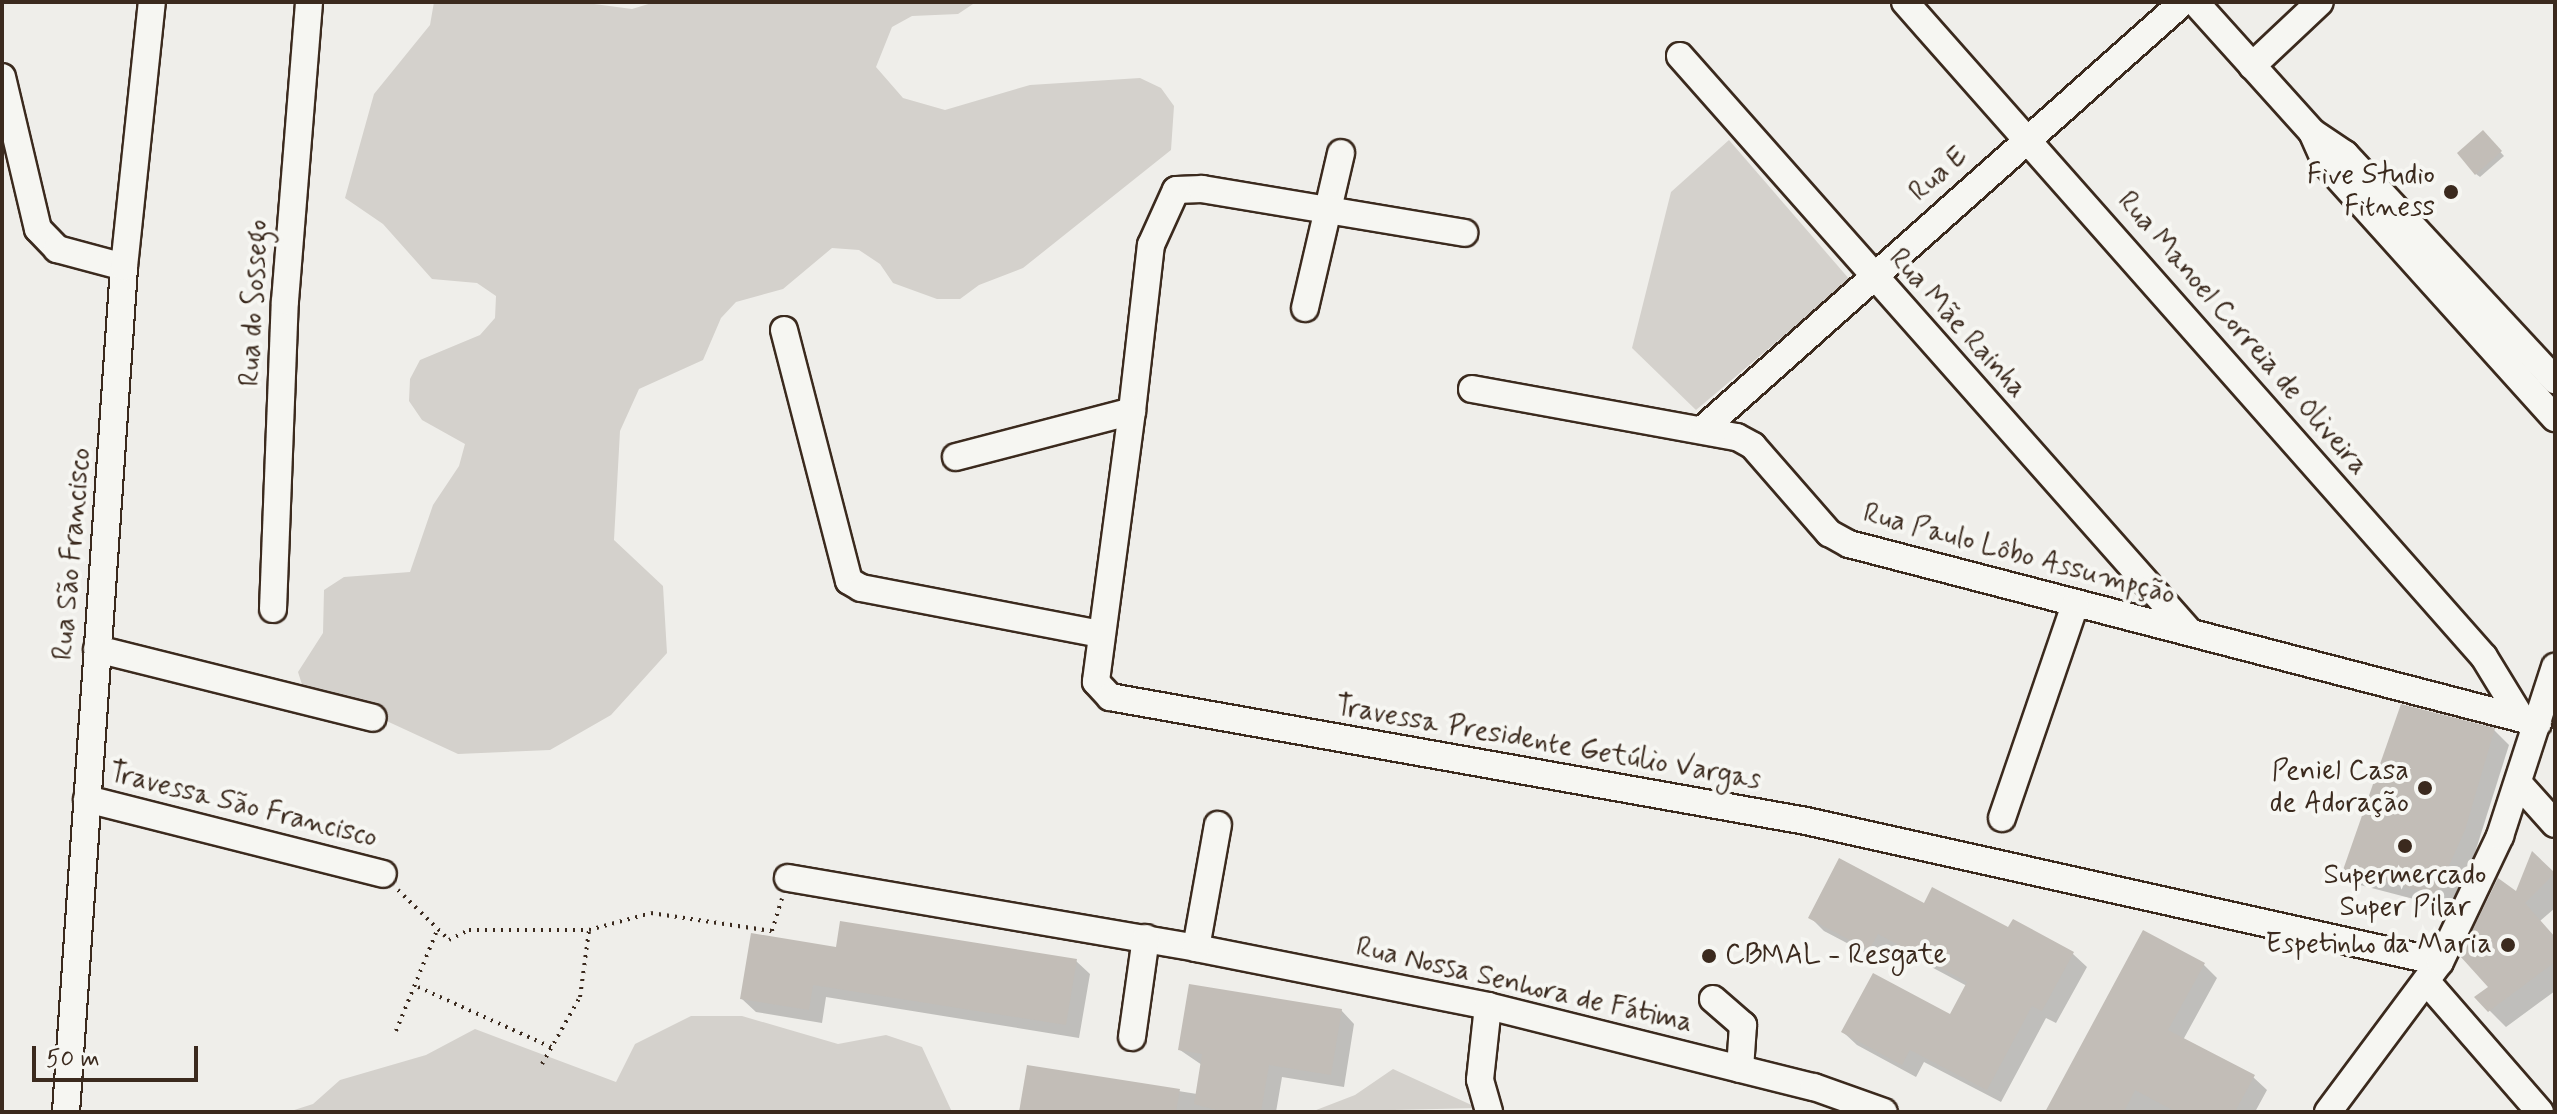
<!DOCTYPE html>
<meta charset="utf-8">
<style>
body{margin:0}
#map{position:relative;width:2557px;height:1114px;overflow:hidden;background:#efeeea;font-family:Mynerve,sans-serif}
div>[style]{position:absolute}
.green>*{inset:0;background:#d4d1cc}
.shadow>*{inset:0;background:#0003}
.building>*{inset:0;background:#c2bdb7}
.path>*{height:4px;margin-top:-2px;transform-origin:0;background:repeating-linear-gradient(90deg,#3b2a1e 0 2px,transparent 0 8px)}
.roads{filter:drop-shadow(2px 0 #3b2a1e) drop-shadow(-2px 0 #3b2a1e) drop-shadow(0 2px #3b2a1e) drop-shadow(0 -2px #3b2a1e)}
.minor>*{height:26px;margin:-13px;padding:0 13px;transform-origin:13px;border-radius:13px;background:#f6f6f2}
.dots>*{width:22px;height:22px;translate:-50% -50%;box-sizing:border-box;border:4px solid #f6f6f2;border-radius:50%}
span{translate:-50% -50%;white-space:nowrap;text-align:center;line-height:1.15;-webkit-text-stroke:8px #f6f6f2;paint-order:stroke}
.street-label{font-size:28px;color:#3b2a1e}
.poi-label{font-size:28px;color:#3b2a1e}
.right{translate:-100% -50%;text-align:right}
.left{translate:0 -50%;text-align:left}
.frame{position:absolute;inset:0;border:4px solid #3b2a1e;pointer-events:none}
.scale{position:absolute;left:32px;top:1046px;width:166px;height:36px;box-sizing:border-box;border:4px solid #3b2a1e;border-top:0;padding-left:10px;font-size:24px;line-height:28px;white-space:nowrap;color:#3b2a1e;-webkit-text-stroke:6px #f6f6f2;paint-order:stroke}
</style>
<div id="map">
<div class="green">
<i style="clip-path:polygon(434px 2px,579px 2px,632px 9px,655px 2px,976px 2px,958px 14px,912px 16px,892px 27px,876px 67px,903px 98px,945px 110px,1030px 85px,1140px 78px,1161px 88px,1174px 106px,1171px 150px,1023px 268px,979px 285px,960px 299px,937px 299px,893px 283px,880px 264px,859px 250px,832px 248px,783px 289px,736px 302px,721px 318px,703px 360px,639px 389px,620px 431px,614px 540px,663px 586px,667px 653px,611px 715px,550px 750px,458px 754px,352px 705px,305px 694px,298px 672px,323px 633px,324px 590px,344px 577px,410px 572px,433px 505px,459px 466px,465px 444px,422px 420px,409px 401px,410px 379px,420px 360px,480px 335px,495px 318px,496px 296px,477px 283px,432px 279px,383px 224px,345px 198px,374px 94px,430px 25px)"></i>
<i style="clip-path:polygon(1729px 140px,1850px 280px,1696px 410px,1632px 348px,1671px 192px)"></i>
<i style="clip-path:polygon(691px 1016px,742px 1016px,838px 1044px,886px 1035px,922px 1047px,952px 1112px,288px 1112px,313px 1104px,340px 1080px,426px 1055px,475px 1029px,616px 1082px,635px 1044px)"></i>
<i style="clip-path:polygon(1393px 1069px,1478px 1108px,1311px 1112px,1355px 1095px)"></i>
</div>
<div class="shadow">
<i style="clip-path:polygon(2483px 133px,2504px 156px,2480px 177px,2476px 174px)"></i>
<i style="clip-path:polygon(2494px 730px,2509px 745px,2467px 878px,2452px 909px,2360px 885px,2345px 869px)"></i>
<i style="clip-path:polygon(2532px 854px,2555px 876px,2555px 908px,2540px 921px,2555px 938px,2555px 991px,2506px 1027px,2489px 1010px,2491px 988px)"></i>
<i style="clip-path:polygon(1925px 906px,2009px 930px,2014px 922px,2073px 954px,2087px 967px,2056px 1023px,2046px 1018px,2001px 1102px,1924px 1062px,1916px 1077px,1857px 1045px,1843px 1032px,1951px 1016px,1967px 986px,1892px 946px,1883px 962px,1824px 931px,1810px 917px)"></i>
<i style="clip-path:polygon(838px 949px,1076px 961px,1090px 974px,1079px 1038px,826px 997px,822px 1023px,756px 1012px,742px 999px)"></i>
<i style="clip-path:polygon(2203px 964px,2217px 978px,2183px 1040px,2253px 1077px,2267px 1090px,2255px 1112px,2047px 1112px)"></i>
<i style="clip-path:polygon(1341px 1010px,1354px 1024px,1344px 1087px,1282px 1077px,1276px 1112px,1021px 1112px,1029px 1067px,1197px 1094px,1202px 1065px,1180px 1050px)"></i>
</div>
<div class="building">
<i style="clip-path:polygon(2483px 130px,2502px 151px,2475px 175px,2457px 153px)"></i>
<i style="clip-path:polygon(2401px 704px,2495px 728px,2465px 830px,2436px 895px,2343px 870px)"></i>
<i style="clip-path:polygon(2532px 851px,2555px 873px,2525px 903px,2555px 937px,2555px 962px,2488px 1012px,2474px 997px,2488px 987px,2460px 956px,2498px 878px,2516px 891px)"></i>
<i style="clip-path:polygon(1839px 858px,1924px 903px,1932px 887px,2008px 927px,2013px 919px,2074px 952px,2042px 1011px,2032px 1006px,1987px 1090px,1910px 1050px,1902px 1065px,1841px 1032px,1873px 973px,1950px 1014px,1967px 982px,1878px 934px,1869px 950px,1808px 918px)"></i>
<i style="clip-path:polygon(840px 921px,1077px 959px,1066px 1025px,813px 985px,809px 1010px,740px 999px,751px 933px,836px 947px)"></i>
<i style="clip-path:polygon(2143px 930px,2205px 963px,2168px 1030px,2255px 1075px,2238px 1106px,2235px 1112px,2176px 1112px,2135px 1090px,2124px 1112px,2045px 1112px)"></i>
<i style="clip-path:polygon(1189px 984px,1342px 1009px,1331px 1075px,1269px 1065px,1261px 1112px,1223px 1112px,1194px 1104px,1202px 1054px,1178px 1050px)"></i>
<i style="clip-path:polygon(1027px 1065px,1180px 1089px,1176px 1112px,1019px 1112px)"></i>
</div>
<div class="path">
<i style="left:398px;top:890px;width:71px;rotate:44.4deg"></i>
<i style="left:449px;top:940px;width:22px;rotate:-27deg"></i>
<i style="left:469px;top:930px;width:120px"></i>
<i style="left:589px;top:930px;width:64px;rotate:-15.3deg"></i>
<i style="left:651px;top:913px;width:122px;rotate:8.5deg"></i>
<i style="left:772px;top:931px;width:34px;rotate:-73deg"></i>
<i style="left:418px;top:987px;width:148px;rotate:24.3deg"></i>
<i style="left:396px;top:1031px;width:106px;rotate:-67.8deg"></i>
<i style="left:542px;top:1064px;width:77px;rotate:-60.4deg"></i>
<i style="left:580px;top:997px;width:68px;rotate:-82.3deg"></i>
</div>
<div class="roads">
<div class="minor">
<i style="left:1905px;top:2px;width:874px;rotate:48.52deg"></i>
<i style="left:2484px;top:657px;width:69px;rotate:58.6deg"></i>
<i style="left:2195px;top:2px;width:175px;rotate:48deg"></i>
<i style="left:2312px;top:132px;width:40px;rotate:34deg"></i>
<i style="left:2345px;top:154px;width:309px;rotate:47.1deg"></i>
<i style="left:1680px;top:56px;width:769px;rotate:48.48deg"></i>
<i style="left:2252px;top:66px;width:93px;rotate:-43.3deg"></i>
<i style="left:2px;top:77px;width:156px;rotate:76.7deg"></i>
<i style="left:38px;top:229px;width:28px;rotate:46deg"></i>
<i style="left:57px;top:249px;width:69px;rotate:15deg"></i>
<i style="left:2312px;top:132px;width:35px;rotate:66deg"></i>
<i style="left:2326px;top:164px;width:342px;rotate:48deg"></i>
<i style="left:1305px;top:308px;width:159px;rotate:-76.9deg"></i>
<i style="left:784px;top:330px;width:259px;rotate:75.5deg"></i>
<i style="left:849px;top:581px;width:14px;rotate:30deg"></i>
<i style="left:861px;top:588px;width:244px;rotate:10.9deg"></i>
<i style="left:1472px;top:389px;width:269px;rotate:10.3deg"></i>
<i style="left:1737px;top:437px;width:18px;rotate:29deg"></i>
<i style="left:1753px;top:446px;width:116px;rotate:48.9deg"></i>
<i style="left:1829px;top:533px;width:23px;rotate:29deg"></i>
<i style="left:1849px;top:544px;width:712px;rotate:14.56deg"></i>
<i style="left:1132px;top:411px;width:167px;rotate:-83.5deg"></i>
<i style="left:1151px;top:245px;width:60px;rotate:-65.6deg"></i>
<i style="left:1176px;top:190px;width:26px;rotate:-2deg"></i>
<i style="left:1202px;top:189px;width:266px;rotate:9.5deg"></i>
<i style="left:1703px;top:429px;width:642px;rotate:-41.66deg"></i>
<i style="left:956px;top:457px;width:182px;rotate:-14.6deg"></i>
<i style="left:1132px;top:411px;width:273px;rotate:97.6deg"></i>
<i style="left:1096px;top:682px;width:21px;rotate:47deg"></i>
<i style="left:1110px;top:697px;width:707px;rotate:10.1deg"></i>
<i style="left:1806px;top:821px;width:649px;rotate:12.54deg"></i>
<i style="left:273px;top:609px;width:308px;rotate:-87.8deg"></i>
<i style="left:285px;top:301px;width:300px;rotate:-85.4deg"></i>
<i style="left:97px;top:649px;width:284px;rotate:14deg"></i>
<i style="left:2520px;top:785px;width:52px;rotate:48.1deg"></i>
<i style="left:87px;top:799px;width:305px;rotate:14.2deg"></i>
<i style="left:2002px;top:818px;width:225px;rotate:-71.1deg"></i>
<i style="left:788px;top:878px;width:414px;rotate:9.7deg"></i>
<i style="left:1196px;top:948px;width:298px;rotate:11.2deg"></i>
<i style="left:1488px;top:1006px;width:336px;rotate:14deg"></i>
<i style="left:1814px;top:1087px;width:74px;rotate:19.7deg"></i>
<i style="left:1196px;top:948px;width:125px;rotate:-79.9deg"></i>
<i style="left:2427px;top:982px;width:172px;rotate:49deg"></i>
<i style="left:1713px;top:999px;width:40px;rotate:41deg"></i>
<i style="left:1743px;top:1025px;width:44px;rotate:93.9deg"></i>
<i style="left:1488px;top:1006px;width:74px;rotate:96.2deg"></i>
<i style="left:1480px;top:1080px;width:33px;rotate:74deg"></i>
<i style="left:1132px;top:1037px;width:100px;rotate:-82deg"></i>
<i style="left:66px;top:1112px;width:847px;rotate:-86.07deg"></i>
<i style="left:124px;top:267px;width:266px;rotate:-84deg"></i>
<i style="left:2328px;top:1112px;width:187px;rotate:-53.3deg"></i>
<i style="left:2440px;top:962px;width:140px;rotate:-64.5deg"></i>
<i style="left:2500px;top:836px;width:178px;rotate:-72deg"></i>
</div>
</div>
<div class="dots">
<i style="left:2451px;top:192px;background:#3b2a1e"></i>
<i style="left:2425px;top:788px;background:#3b2a1e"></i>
<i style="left:2405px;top:846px;background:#3b2a1e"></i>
<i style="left:2508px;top:945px;background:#3b2a1e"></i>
<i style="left:1709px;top:956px;background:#3b2a1e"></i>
</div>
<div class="street-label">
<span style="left:1939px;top:175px;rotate:-41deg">Rua E</span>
<span style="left:255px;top:303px;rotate:-87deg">Rua do Sossego</span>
<span style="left:1957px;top:324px;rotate:48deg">Rua Mãe Rainha</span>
<span style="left:2242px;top:334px;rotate:49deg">Rua Manoel Correia de Oliveira</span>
<span style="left:73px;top:554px;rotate:-85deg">Rua São Francisco</span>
<span style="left:2019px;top:555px;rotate:15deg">Rua Paulo Lôbo Assumpção</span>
<span style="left:1548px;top:744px;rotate:10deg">Travessa Presidente Getúlio Vargas</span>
<span style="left:243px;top:806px;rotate:14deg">Travessa São Francisco</span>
<span style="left:1524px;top:986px;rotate:13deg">Rua Nossa Senhora de Fátima</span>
</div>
<div class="poi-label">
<span class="right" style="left:2435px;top:192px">Five Studio<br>Fitness</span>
<span class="right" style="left:2409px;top:788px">Peniel Casa<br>de Adoração</span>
<span style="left:2405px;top:892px">Supermercado<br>Super Pilar</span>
<span class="right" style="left:2492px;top:945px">Espetinho da Maria</span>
<span class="left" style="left:1725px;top:956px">CBMAL - Resgate</span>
</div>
<div class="frame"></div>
<div class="scale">50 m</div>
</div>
